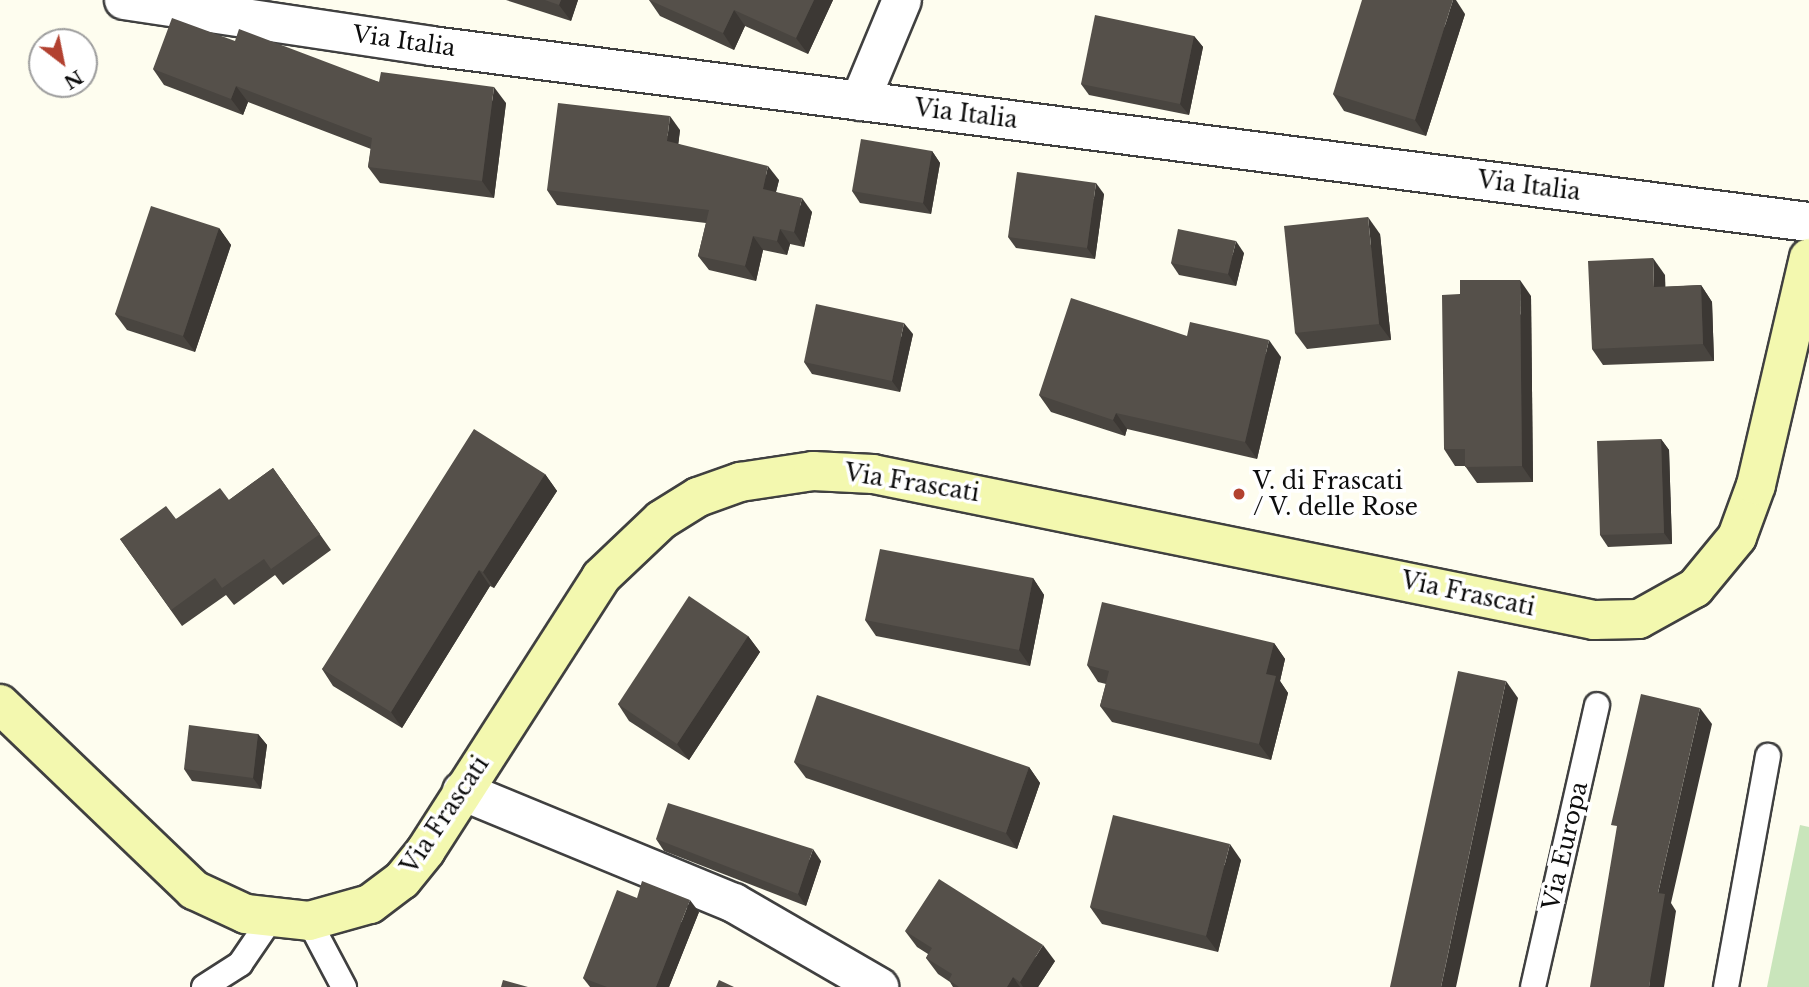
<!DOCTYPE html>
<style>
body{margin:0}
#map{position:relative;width:1809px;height:987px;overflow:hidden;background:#fefdef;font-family:"Libre Baskerville",serif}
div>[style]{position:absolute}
.green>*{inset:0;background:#c9e5bb}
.roads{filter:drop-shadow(2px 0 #404040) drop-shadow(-2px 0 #404040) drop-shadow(0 2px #404040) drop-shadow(0 -2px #404040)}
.lane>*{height:24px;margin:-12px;padding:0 12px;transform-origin:12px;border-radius:12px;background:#fff}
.street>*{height:38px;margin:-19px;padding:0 19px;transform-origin:19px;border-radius:19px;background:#fff}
.secondary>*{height:38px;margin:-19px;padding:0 19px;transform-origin:19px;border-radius:19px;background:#f3f8af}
.wall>*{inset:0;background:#494540}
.shaded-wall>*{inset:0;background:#3c3834}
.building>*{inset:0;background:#55504a}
.dots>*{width:19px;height:19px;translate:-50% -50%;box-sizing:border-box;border:4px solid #fff;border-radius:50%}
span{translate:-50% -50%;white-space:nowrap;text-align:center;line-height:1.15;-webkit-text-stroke:7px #fff;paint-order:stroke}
.street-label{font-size:23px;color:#0d0d0d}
.poi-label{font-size:23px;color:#0d0d0d}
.left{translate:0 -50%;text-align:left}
.north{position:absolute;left:28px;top:28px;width:70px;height:70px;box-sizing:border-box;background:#fff;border:2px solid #9e9e9e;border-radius:50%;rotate:148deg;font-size:19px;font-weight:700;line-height:28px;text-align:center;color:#0d0d0d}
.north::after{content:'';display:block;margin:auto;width:24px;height:32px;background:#b24130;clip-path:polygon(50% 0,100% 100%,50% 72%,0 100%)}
</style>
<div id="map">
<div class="green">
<i style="clip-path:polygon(1800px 825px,1809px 827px,1809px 987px,1767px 987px)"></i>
</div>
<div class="roads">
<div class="lane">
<i style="left:309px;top:921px;width:75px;rotate:62.1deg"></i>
<i style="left:204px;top:987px;width:43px;rotate:-32.6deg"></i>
<i style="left:240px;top:964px;width:53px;rotate:-55.7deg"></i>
<i style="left:1533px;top:987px;width:289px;rotate:-77.2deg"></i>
<i style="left:1726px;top:987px;width:235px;rotate:-79.7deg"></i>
</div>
<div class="street">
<i style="left:124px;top:0;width:310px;rotate:8.5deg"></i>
<i style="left:431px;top:46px;width:1389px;rotate:7.28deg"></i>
<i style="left:860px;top:101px;width:109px;rotate:-67.4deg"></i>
<i style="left:462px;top:791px;width:294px;rotate:22.4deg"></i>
<i style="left:734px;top:903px;width:168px;rotate:30.1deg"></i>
</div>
<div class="secondary">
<i style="left:0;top:704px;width:269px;rotate:43.8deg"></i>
<i style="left:194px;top:890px;width:57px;rotate:24.8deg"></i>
<i style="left:246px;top:914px;width:63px;rotate:6.3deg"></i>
<i style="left:309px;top:921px;width:63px;rotate:-15.6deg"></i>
<i style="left:370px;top:904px;width:40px;rotate:-37deg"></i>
<i style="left:402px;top:880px;width:38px;rotate:-51deg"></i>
<i style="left:426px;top:850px;width:324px;rotate:-57.3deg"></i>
<i style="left:601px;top:577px;width:83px;rotate:-43.5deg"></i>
<i style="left:661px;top:520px;width:44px;rotate:-31.9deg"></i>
<i style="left:698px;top:497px;width:45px;rotate:-19.7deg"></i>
<i style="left:740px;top:482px;width:74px;rotate:-8.6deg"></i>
<i style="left:813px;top:471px;width:60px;rotate:2.9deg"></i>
<i style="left:873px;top:474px;width:736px;rotate:11.45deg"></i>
<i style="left:1594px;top:620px;width:45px;rotate:-1.3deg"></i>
<i style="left:1639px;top:619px;width:64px;rotate:-29deg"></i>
<i style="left:1695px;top:588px;width:66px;rotate:-50.5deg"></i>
<i style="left:1737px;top:537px;width:55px;rotate:-69.9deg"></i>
<i style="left:1756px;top:485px;width:233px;rotate:-76.9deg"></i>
</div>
</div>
<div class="wall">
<i style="clip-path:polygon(506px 0,578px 0,571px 21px)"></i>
<i style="clip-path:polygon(649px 0,833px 0,808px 54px,745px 26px,734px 50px,660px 16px)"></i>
<i style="clip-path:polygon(1465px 14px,1426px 136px,1344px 111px,1333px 94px)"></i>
<i style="clip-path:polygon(1194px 36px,1203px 47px,1189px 115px,1089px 95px,1081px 84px)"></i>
<i style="clip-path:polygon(235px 41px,379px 82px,506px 103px,494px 198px,380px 183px,368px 167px,371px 149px,248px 102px,243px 115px,164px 85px,153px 69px)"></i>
<i style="clip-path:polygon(680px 130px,678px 144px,779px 180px,776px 192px,812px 212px,804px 247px,790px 244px,787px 255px,763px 250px,756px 281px,709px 270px,698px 256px,706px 223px,557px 205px,547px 190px)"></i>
<i style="clip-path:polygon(932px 151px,940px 163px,931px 214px,860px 203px,852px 191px)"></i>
<i style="clip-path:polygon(1104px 194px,1095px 259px,1016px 248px,1008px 237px)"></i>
<i style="clip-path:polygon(219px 228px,231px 245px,195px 352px,127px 330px,115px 314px)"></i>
<i style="clip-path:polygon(1380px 234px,1391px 340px,1307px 349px,1295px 333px)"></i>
<i style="clip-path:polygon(1244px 253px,1236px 286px,1179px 275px,1171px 263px)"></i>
<i style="clip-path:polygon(1665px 275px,1665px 287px,1701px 285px,1712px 302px,1714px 361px,1603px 365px,1592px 349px)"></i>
<i style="clip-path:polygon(1531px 296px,1533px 482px,1477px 483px,1465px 466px,1455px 466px,1444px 449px)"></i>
<i style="clip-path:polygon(913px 334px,900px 392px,812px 374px,804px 362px)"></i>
<i style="clip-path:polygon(1187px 336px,1281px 357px,1257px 459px,1127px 429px,1125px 436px,1051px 412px,1039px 395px)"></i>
<i style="clip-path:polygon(1661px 439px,1669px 450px,1672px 544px,1608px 547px,1600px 535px)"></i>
<i style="clip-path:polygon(273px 468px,331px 550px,283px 585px,275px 575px,234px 605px,226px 595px,182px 626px,120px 539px,229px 500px)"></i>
<i style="clip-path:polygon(545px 474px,557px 491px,494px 588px,490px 586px,402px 728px,333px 686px,322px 669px)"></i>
<i style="clip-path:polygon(1033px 578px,1044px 595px,1030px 666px,876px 636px,865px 620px)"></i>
<i style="clip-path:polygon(748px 636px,760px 652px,689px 760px,629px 721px,618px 704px)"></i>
<i style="clip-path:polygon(1274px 643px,1285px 659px,1280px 681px,1288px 693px,1271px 760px,1112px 722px,1100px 706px,1106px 684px,1098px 682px,1087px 665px)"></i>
<i style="clip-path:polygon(258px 734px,267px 745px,261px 789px,192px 781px,184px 769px)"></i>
<i style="clip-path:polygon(794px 762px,1029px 767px,1040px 783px,1017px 849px,806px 778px)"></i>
<i style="clip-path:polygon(656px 839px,821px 861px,806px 906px,664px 851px)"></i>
<i style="clip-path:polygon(1241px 860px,1218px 952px,1102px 924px,1090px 907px)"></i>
<i style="clip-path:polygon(699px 912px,669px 987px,590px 987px,583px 978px)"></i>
<i style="clip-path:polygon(905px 931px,1055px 961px,1038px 987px,953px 987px,950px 982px,938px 974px,926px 958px,928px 954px,917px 947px)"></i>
</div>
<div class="shaded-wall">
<i style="clip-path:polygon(561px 0,578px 0,571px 21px,559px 5px)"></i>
<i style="clip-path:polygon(814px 0,833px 0,808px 54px,796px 38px)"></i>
<i style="clip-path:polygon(1453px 0,1456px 0,1465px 14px,1426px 136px,1415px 120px)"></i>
<i style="clip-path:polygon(734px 10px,745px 26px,734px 50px,723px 33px)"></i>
<i style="clip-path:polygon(1194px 36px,1203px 47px,1189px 115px,1180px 104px)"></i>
<i style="clip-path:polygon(236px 86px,248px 102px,243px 115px,231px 99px)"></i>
<i style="clip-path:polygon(494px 87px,506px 103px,494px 198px,482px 181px)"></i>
<i style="clip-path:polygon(670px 116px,680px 130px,677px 156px,667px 141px)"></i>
<i style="clip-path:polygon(932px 151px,940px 163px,931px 214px,923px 203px)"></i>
<i style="clip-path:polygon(768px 166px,779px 180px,773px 203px,763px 189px)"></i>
<i style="clip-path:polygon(1096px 183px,1104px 194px,1095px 259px,1087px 248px)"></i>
<i style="clip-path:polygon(802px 198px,812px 212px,804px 247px,794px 232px)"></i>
<i style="clip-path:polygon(1368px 217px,1380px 234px,1391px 340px,1379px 324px)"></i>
<i style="clip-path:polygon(219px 228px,231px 245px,195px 352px,183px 336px)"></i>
<i style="clip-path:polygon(780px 229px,790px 244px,787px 255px,777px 241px)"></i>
<i style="clip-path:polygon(753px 236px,763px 250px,756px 281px,745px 266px)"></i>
<i style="clip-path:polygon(1236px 241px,1244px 253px,1236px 286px,1228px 274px)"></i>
<i style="clip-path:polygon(1653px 258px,1665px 275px,1666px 303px,1654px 287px)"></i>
<i style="clip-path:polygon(1520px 280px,1531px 296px,1533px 482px,1522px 466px)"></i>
<i style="clip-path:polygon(1701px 285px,1712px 302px,1714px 361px,1703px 344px)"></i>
<i style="clip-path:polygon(904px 323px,913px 334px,900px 392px,892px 381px)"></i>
<i style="clip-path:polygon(1269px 340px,1281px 357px,1257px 459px,1245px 442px)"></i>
<i style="clip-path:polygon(1116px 413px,1127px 429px,1125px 436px,1113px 420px)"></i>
<i style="clip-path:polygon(1661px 439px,1669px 450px,1672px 544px,1664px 533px)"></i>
<i style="clip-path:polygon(545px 474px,557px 491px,494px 588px,483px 572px)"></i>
<i style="clip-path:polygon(479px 570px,490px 586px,402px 728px,391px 712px)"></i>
<i style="clip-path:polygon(1033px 578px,1044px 595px,1030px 666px,1019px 650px)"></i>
<i style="clip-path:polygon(748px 636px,760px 652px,689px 760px,677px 744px)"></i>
<i style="clip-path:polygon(1274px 643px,1285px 659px,1280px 681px,1288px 693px,1271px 760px,1259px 744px,1266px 674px)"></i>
<i style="clip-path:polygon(1506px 681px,1518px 698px,1456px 987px,1441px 987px)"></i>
<i style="clip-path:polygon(1700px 708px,1712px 724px,1671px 903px,1676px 911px,1664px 987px,1649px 987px,1658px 893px)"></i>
<i style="clip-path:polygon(258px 734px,267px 745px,261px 789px,253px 778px)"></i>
<i style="clip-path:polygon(1029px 767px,1040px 783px,1017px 849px,1006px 833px)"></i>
<i style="clip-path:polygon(1230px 844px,1241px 860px,1218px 952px,1206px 936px)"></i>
<i style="clip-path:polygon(813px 849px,821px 861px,806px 906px,798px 894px)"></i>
<i style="clip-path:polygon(690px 900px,699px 912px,669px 987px,656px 987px)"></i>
<i style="clip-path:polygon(1043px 945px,1055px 961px,1038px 987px,1023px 987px,1020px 982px)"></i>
<i style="clip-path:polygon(1013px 977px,1020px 987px,1007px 987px)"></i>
</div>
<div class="building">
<i style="clip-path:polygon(545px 0,561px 0,559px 5px)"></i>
<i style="clip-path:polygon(649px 0,814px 0,796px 38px,734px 10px,723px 33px)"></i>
<i style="clip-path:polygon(1362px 0,1453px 0,1415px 120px,1333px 94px)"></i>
<i style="clip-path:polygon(1095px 15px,1194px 36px,1180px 104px,1081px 84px)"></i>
<i style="clip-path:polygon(172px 18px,235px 41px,239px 29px,379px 82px,381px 72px,494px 87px,482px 181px,368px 167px,372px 138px,236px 86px,231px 99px,153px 69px)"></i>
<i style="clip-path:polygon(558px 103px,670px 116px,667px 141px,768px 166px,763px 189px,802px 198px,794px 232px,780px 229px,777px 241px,753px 236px,745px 266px,698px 256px,709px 210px,547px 190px)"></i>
<i style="clip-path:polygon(861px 139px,932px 151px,923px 203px,852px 191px)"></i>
<i style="clip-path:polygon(1017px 172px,1096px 183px,1087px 248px,1008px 237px)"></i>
<i style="clip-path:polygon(151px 206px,219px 228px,183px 336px,115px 314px)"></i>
<i style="clip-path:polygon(1368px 217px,1379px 324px,1295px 333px,1284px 226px)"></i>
<i style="clip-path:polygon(1178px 229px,1236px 241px,1228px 274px,1171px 263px)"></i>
<i style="clip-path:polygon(1653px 258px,1654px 287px,1701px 285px,1703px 344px,1592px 349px,1588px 261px)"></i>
<i style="clip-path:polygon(1460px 280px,1520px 280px,1522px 466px,1465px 467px,1465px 449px,1444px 449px,1442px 295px,1460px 294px)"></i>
<i style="clip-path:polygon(1071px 298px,1187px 336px,1190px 322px,1269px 340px,1245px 442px,1116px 413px,1113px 420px,1039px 395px)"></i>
<i style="clip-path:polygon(816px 304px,904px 323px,892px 381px,804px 362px)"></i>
<i style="clip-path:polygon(474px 429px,545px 474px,483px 572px,479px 570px,391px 712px,322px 669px)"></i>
<i style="clip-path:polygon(1661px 439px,1664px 533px,1600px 535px,1597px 441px)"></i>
<i style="clip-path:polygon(273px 468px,320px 534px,271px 569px,264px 559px,222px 588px,215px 578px,171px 610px,120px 539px,166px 506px,176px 519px,220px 488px,229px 500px)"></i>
<i style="clip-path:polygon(880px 549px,1033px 578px,1019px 650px,865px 620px)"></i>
<i style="clip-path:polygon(689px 596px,748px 636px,677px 744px,618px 704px)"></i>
<i style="clip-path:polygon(1102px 602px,1274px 643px,1266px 674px,1276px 676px,1259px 744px,1100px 706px,1109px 671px,1087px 665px)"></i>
<i style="clip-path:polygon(1458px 671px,1506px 681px,1441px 987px,1390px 987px)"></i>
<i style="clip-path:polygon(1641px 694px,1700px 708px,1658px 893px,1665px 894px,1649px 987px,1590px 987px,1617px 826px,1611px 825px)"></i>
<i style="clip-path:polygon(817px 695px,1029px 767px,1006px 833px,794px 762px)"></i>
<i style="clip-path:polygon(189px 725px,258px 734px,253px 778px,184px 769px)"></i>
<i style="clip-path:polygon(668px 803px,813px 849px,798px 894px,656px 839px)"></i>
<i style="clip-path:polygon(1113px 815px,1230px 844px,1206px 936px,1090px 907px)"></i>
<i style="clip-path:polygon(939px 879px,1043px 945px,1020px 982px,1013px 977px,1007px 987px,959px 987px,949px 980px,952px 974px,926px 958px,932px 948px,905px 931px)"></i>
<i style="clip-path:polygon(642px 881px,690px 900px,656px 987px,607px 987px,583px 978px,617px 890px,637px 898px)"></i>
<i style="clip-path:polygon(503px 980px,528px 987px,501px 987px)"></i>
<i style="clip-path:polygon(719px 980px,734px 987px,716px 987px)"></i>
</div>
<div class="dots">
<i style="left:1239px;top:494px;background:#b24130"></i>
</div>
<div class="street-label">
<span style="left:404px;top:41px;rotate:8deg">Via Italia</span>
<span style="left:966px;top:114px;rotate:7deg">Via Italia</span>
<span style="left:1529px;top:186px;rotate:7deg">Via Italia</span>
<span style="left:912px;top:483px;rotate:9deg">Via Frascati</span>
<span style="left:1468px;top:594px;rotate:12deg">Via Frascati</span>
<span style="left:445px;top:815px;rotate:-56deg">Via Frascati</span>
<span style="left:1565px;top:846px;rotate:-77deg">Via Europa</span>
</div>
<div class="poi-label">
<span class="left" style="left:1253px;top:494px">V. di Frascati<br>/ V. delle Rose</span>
</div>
<div class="north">N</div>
</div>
